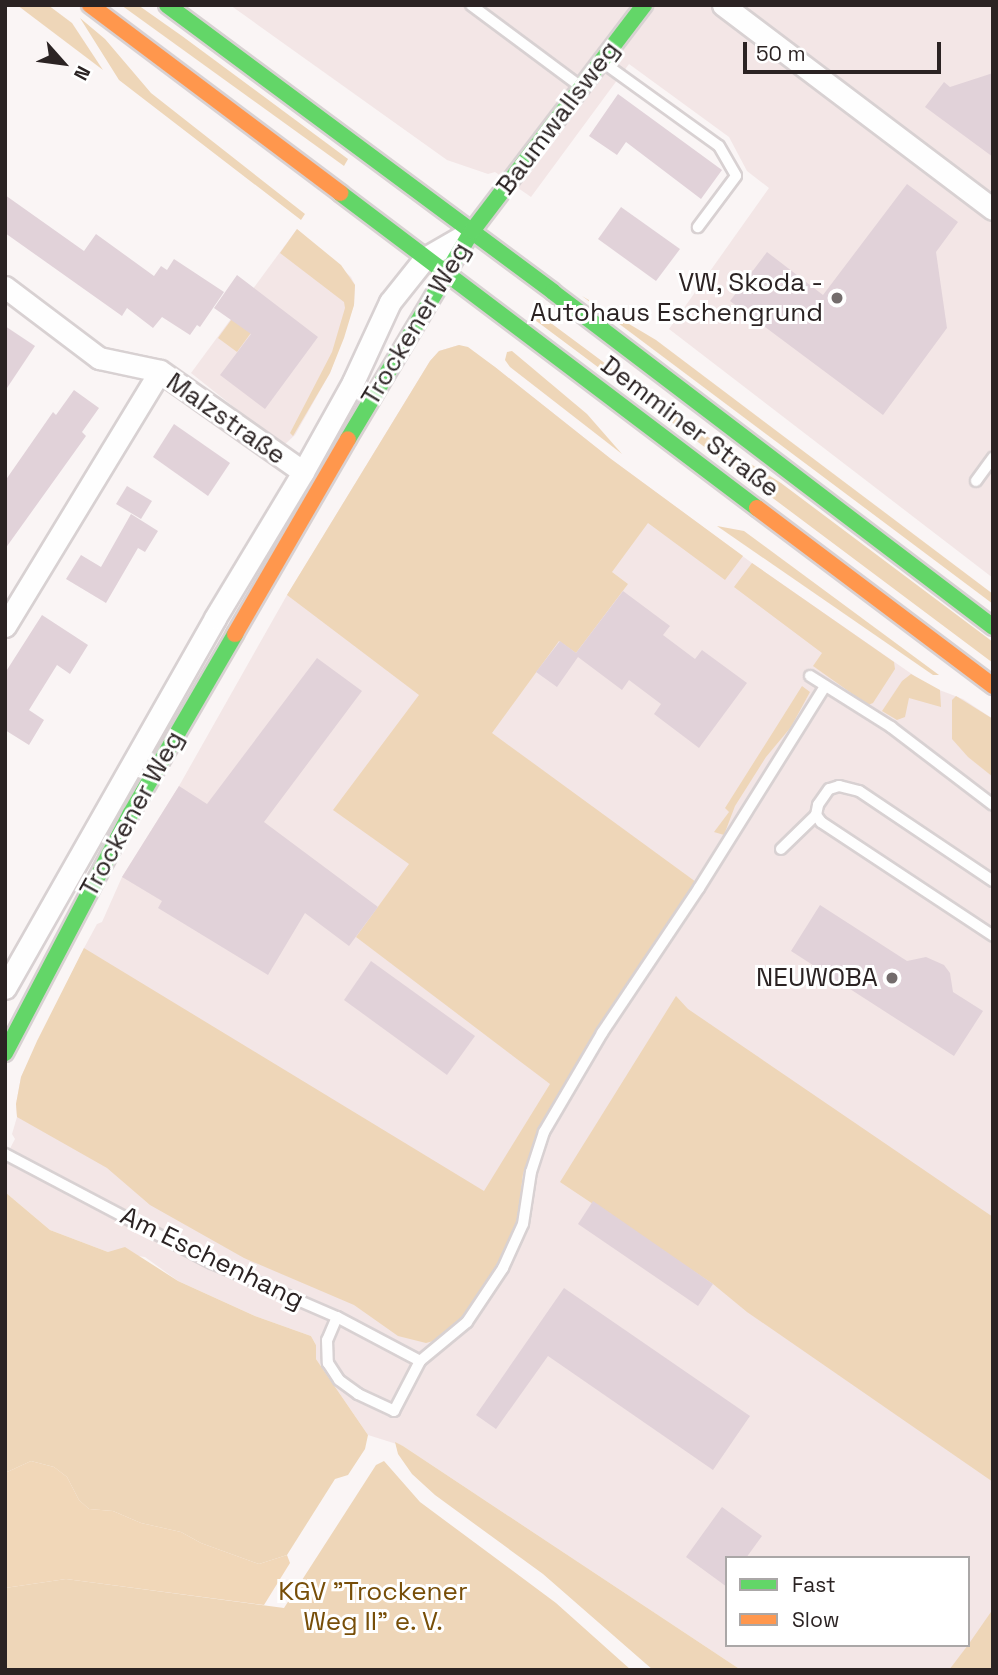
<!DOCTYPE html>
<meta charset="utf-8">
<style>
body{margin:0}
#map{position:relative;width:998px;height:1675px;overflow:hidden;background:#faf5f5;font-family:"Space Grotesk",sans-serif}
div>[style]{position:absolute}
.built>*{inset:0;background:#f3e6e6}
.green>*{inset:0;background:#eed6b8}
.forest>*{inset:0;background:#f1d7b8}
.building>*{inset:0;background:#e1d2d9}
.roads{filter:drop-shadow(2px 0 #d8d1d2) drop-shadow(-2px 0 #d8d1d2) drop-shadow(0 2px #d8d1d2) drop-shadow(0 -2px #d8d1d2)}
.lane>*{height:10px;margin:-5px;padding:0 5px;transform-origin:5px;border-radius:5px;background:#fefefe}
.street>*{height:21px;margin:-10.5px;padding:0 10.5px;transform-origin:10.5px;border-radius:10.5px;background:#fefefe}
.fast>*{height:16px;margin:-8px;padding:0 8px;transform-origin:8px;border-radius:8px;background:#63d668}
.slow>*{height:16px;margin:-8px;padding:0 8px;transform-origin:8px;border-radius:8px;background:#ff974d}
.dots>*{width:19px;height:19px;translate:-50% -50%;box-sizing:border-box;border:4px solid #fff;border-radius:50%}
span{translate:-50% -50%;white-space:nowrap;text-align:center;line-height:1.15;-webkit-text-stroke:6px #fff;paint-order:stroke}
.street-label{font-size:26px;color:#2b2323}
.poi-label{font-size:26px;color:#2b2323}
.right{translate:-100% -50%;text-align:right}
.park-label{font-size:26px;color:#774e08}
.frame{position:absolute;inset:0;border:7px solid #2b2323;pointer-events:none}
.legend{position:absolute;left:725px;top:1556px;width:245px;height:91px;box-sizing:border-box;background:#fff;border:2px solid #aaa7a7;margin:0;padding:9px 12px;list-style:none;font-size:21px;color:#2b2323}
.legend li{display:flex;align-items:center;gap:14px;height:35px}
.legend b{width:35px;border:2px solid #aaa7a7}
.north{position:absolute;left:28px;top:28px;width:70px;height:70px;-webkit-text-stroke:5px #fff;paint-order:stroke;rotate:118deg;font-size:19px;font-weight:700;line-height:28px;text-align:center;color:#2b2323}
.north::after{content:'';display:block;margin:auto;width:24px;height:32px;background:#2b2323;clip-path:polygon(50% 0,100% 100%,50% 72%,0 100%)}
.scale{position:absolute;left:743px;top:42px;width:198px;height:32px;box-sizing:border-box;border:4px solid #2b2323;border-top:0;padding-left:9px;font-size:21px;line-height:24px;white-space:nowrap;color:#2b2323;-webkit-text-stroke:5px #fff;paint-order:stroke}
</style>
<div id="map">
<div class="built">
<i style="clip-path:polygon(230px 5px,993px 5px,993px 578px,669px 329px,769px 188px,747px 171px,729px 137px,629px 64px,531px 197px,495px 172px,488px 174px,447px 160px)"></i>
<i style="clip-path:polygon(297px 229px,351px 277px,355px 285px,354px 305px,330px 373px,295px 435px,283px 446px,191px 373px)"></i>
<i style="clip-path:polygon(evenodd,459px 345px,495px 367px,611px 459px,752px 563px,929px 686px,963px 699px,993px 719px,993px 1670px,741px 1670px,403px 1446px,368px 1435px,316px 1359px,316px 1345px,311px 1336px,255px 1316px,178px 1281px,145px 1257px,108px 1252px,50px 1230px,5px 1192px,5px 1158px,15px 1139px,12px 1134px,17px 1117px,16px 1104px,21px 1077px,84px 948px,97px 924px,102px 922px,122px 877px,179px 786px,287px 595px,430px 361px,439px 351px,459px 345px,727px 1558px,968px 1558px,968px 1645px,727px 1645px,727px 1558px)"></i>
</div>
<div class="green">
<i style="clip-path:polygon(17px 5px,48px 5px,72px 23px,103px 70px)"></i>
<i style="clip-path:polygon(121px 5px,138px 5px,182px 36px,348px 159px,344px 166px)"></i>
<i style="clip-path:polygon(80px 18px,105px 39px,151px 93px,305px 214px,301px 220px,119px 80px)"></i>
<i style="clip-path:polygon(297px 229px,341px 265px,355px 285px,354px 305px,344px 338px,330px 373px,293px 436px,290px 433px,332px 352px,345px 308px,344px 302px,280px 253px)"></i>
<i style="clip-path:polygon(253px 290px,272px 304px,237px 352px,218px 338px)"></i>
<i style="clip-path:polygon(582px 296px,656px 340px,993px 594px,993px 604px)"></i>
<i style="clip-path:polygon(536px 312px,684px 422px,781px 483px,993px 642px,993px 663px,531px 317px)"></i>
<i style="clip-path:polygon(459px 345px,468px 347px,495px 367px,611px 459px,743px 556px,725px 580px,648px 523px,612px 572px,628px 584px,576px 653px,559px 641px,492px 733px,696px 882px,599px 1029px,540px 1125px,523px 1174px,517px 1222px,499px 1264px,465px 1316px,437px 1340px,426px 1343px,398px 1336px,354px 1305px,244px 1258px,150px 1205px,107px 1168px,17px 1117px,16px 1104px,21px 1077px,37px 1041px,84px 948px,484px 1191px,550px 1084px,356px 937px,409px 864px,333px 810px,419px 695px,287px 595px,430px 361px,439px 351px)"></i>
<i style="clip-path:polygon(512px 351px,587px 414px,622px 454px,510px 367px,505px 360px,507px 352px)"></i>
<i style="clip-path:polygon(717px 526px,744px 531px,939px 675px,933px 675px)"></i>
<i style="clip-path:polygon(752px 563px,894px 662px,895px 669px,873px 703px,868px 705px,813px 666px,822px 653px,734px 587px)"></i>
<i style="clip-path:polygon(911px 674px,940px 690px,941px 707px,909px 698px,905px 717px,897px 720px,882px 711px,902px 681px)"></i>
<i style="clip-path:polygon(802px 686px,810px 692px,791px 727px,766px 757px,735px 806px,724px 835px,714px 832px,729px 812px,725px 808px)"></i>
<i style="clip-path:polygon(956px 696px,993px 719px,993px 777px,968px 757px,952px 739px,952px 700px)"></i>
<i style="clip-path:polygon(676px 996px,688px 1009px,993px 1217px,993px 1482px,747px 1312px,713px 1284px,560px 1182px)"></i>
<i style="clip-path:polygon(5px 1192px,50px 1230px,108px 1252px,125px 1247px,178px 1281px,255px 1316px,311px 1336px,316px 1345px,316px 1359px,368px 1435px,365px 1449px,348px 1475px,335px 1479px,287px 1555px,259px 1564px,201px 1543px,181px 1532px,141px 1523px,113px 1511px,89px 1509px,79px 1500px,67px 1477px,54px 1467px,31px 1461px,5px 1473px)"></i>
<i style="clip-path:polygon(395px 1442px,403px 1446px,741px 1670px,653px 1670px,543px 1574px,435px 1495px,412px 1474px,398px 1454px)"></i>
<i style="clip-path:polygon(384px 1461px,420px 1502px,556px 1603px,631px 1670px,5px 1670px,5px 1588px,66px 1579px,284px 1608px,376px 1465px)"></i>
<i style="clip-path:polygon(993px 1609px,993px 1670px,949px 1670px,968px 1645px)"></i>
</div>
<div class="forest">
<i style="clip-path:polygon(31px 1461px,54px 1467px,67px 1477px,79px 1500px,89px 1509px,113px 1511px,141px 1523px,181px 1532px,201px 1543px,259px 1564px,287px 1555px,290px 1563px,264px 1605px,66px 1579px,5px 1588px,5px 1473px)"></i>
</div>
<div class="building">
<i style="clip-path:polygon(993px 73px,993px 157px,925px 107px,944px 82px,950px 87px)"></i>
<i style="clip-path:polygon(618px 94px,722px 170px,701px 199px,626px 142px,617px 155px,589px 136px)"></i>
<i style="clip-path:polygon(907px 184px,958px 222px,936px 252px,947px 328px,883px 415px,730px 301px,767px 252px,823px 295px)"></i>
<i style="clip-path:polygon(5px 195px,84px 251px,96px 234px,154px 276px,161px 266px,167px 270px,174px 259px,224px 292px,200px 327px,197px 325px,190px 335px,162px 317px,153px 328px,127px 308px,122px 316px,5px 233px)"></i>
<i style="clip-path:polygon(621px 207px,680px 249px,656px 281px,598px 239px)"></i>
<i style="clip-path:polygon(237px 275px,318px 337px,265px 409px,220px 375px,251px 334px,214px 308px)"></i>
<i style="clip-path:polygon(5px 326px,35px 346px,5px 391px)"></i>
<i style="clip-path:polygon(74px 390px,99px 408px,82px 432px,86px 436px,5px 549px,5px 481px,53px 412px,56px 415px)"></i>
<i style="clip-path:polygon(174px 424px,230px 463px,208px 496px,153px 457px)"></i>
<i style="clip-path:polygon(127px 486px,152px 501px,141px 519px,116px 504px)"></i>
<i style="clip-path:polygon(131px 514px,158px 531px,145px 552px,138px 548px,106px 603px,66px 579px,81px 555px,101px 567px)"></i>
<i style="clip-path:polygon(623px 591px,670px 626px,663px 635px,695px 659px,702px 650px,747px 683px,699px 748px,654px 714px,661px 704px,629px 680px,622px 690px,578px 657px,557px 687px,536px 672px,560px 641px,576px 653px)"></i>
<i style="clip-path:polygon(42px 615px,88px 645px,70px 674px,57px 665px,29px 710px,44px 720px,29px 745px,5px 730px,5px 673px)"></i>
<i style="clip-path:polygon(317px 658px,362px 691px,264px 822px,378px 907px,349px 946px,305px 913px,268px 975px,158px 908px,162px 901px,122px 877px,179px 786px,207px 804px)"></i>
<i style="clip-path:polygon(820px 905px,907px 961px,926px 957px,944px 965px,950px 973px,953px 992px,983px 1011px,954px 1056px,791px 951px)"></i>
<i style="clip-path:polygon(371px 961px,475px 1036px,447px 1075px,344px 1000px)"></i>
<i style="clip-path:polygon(593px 1201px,713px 1284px,698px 1306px,578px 1224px)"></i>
<i style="clip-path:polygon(564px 1288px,750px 1416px,713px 1470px,548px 1356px,496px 1429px,476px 1415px)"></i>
<i style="clip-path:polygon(722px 1507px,762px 1536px,746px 1558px,727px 1558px,727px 1587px,686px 1557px)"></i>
</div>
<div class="roads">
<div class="lane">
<i style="left:471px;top:5px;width:137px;rotate:36.7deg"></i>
<i style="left:601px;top:61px;width:145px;rotate:35.8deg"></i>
<i style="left:719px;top:146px;width:34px;rotate:60deg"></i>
<i style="left:736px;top:176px;width:64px;rotate:126.7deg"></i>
<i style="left:976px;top:481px;width:29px;rotate:-54deg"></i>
<i style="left:810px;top:676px;width:96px;rotate:32.2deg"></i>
<i style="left:891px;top:727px;width:128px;rotate:37.4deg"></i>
<i style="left:781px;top:849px;width:49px;rotate:-44.2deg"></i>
<i style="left:993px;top:881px;width:161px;rotate:-146.1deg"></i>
<i style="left:859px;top:791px;width:21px;rotate:-166deg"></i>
<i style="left:839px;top:786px;width:10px;rotate:163deg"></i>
<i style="left:829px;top:789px;width:19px;rotate:125deg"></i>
<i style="left:818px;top:805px;width:10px;rotate:101deg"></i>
<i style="left:816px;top:815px;width:9px;rotate:54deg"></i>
<i style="left:821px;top:822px;width:206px;rotate:33.5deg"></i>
<i style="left:5px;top:1154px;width:234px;rotate:27.8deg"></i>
<i style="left:212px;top:1263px;width:136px;rotate:23.4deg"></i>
<i style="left:337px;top:1317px;width:94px;rotate:27.9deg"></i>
<i style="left:337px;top:1317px;width:25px;rotate:113deg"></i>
<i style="left:327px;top:1340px;width:23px;rotate:88deg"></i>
<i style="left:328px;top:1363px;width:20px;rotate:57deg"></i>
<i style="left:339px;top:1380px;width:24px;rotate:36deg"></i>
<i style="left:358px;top:1394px;width:40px;rotate:25deg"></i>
<i style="left:394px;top:1411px;width:56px;rotate:-62.5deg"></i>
<i style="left:420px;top:1361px;width:61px;rotate:-39.7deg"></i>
<i style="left:467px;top:1322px;width:65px;rotate:-56.3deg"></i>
<i style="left:503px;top:1268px;width:48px;rotate:-65.6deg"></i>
<i style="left:523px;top:1224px;width:53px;rotate:-81.3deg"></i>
<i style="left:531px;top:1172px;width:42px;rotate:-72deg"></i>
<i style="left:544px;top:1132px;width:115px;rotate:-59.6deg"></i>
<i style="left:602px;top:1033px;width:174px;rotate:-56.2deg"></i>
<i style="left:699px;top:888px;width:238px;rotate:-58deg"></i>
</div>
<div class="street">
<i style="left:723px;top:5px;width:338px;rotate:37.1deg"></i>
<i style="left:5px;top:287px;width:118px;rotate:37.1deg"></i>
<i style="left:99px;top:358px;width:62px;rotate:12deg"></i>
<i style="left:160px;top:371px;width:175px;rotate:35.2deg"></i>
<i style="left:5px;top:626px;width:298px;rotate:-58.7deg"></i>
<i style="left:5px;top:988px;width:425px;rotate:-60.4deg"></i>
<i style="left:215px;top:618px;width:170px;rotate:-58.9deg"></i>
<i style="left:303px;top:472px;width:103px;rotate:-60.9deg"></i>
<i style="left:353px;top:382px;width:88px;rotate:-65.2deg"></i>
<i style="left:390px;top:302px;width:56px;rotate:-51.5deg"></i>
<i style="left:425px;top:258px;width:52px;rotate:-30deg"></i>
</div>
<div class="fast">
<i style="left:167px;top:5px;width:481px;rotate:36.6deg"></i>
<i style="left:553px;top:292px;width:553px;rotate:37.28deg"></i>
<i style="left:340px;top:193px;width:523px;rotate:37.07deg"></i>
<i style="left:348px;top:439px;width:242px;rotate:-59.2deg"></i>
<i style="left:472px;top:231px;width:284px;rotate:-52.7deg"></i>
<i style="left:5px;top:1053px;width:271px;rotate:-62.3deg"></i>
<i style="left:131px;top:813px;width:207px;rotate:-59.8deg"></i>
</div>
<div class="slow">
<i style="left:90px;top:5px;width:313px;rotate:36.9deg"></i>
<i style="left:757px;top:508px;width:296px;rotate:37deg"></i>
<i style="left:235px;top:634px;width:225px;rotate:-59.9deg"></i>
</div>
</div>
<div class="dots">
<i style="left:837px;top:298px;background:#736c6c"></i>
<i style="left:892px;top:978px;background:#736c6c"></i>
</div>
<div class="street-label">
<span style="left:558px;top:118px;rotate:-53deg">Baumwallsweg</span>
<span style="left:416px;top:324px;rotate:-59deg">Trockener Weg</span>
<span style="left:226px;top:419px;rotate:35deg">Malzstraße</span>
<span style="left:690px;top:427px;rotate:37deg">Demminer Straße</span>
<span style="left:132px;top:814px;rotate:-61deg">Trockener Weg</span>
<span style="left:212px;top:1258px;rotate:26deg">Am Eschenhang</span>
</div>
<div class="poi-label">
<span class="right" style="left:823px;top:298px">VW, Skoda -<br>Autohaus Eschengrund</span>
<span class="right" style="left:878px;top:978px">NEUWOBA</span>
</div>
<div class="park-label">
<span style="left:373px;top:1607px">KGV "Trockener<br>Weg II" e. V.</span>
</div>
<div class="frame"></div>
<ul class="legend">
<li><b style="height:9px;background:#63d668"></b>Fast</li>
<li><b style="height:9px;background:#ff974d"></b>Slow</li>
</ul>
<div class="north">N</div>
<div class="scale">50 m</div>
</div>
